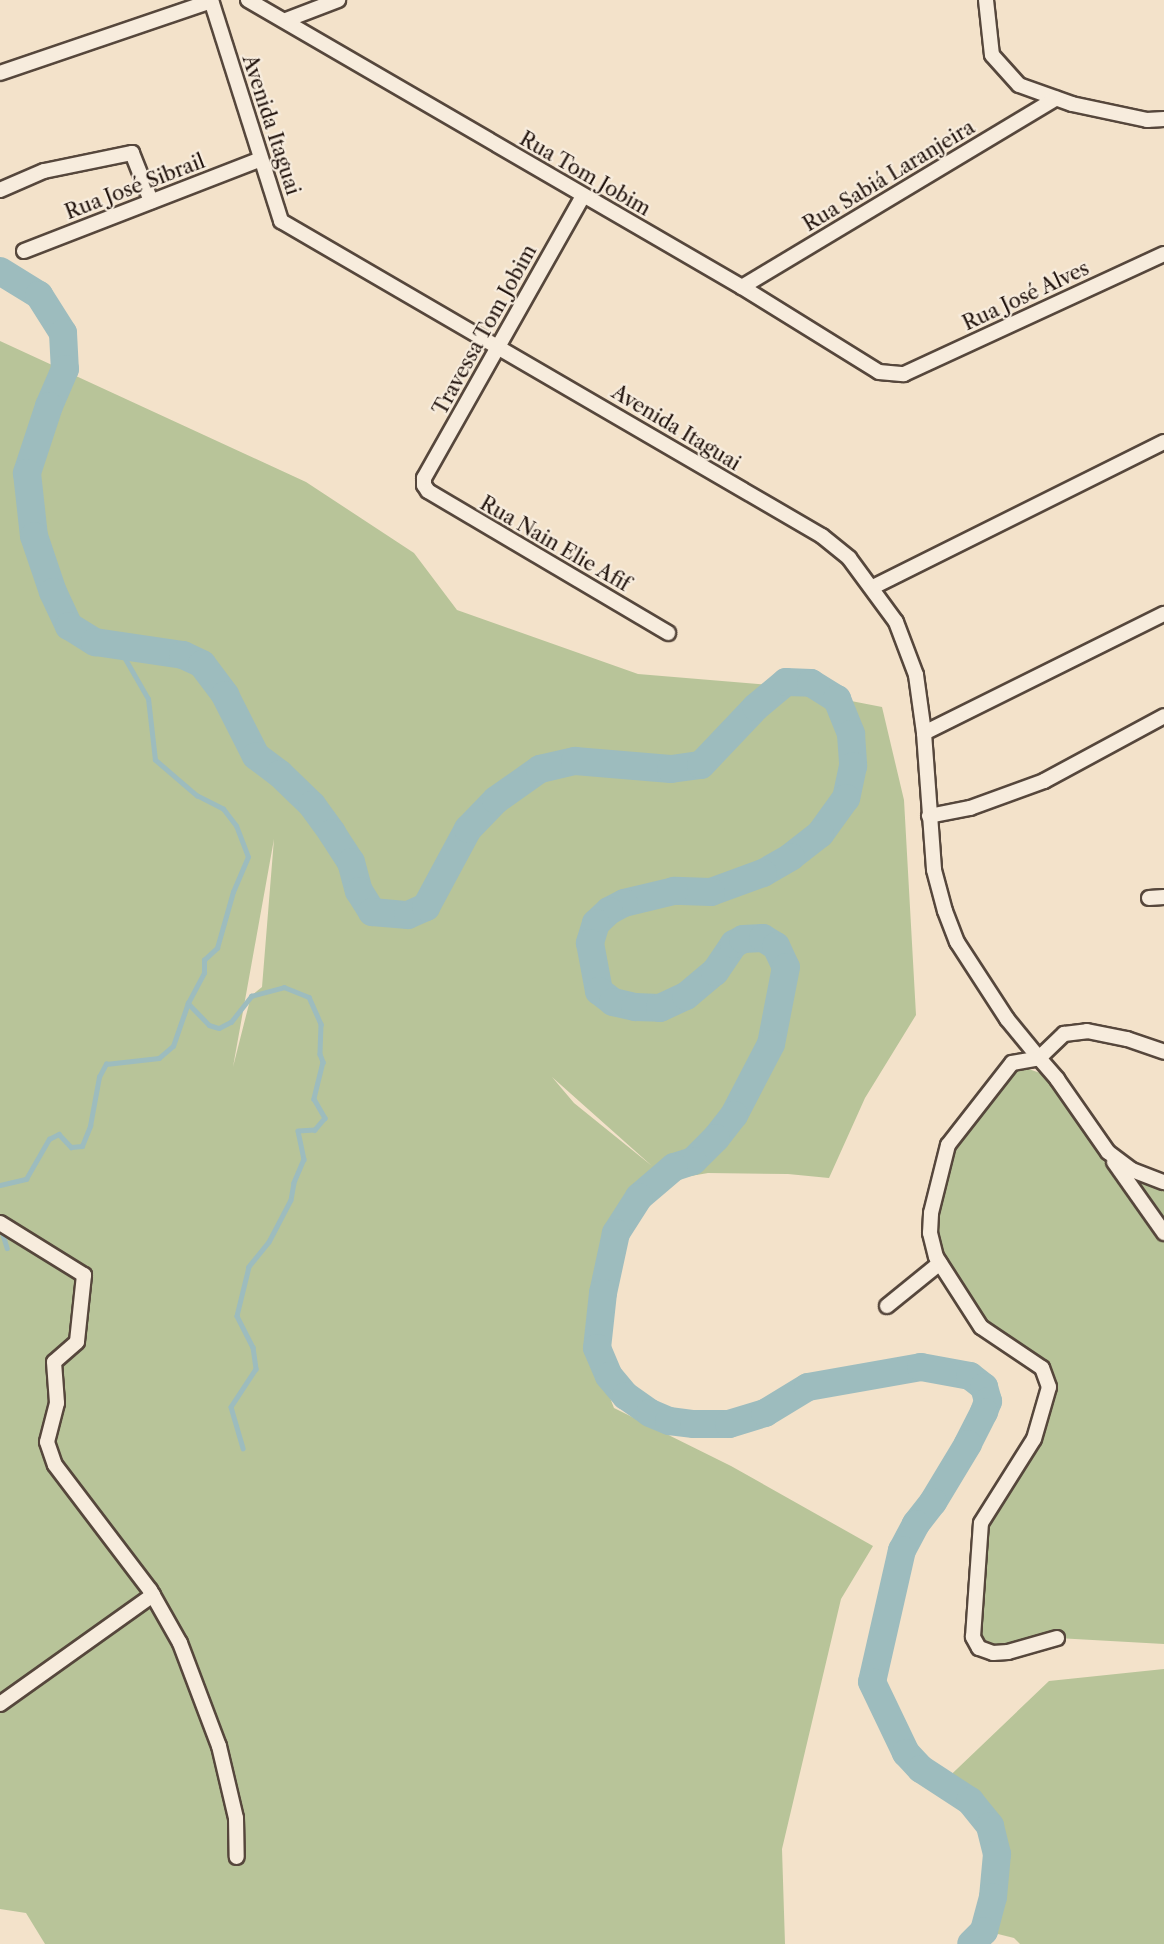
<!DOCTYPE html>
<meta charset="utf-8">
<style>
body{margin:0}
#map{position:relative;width:1164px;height:1944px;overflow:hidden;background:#f3e2ca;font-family:"Libre Caslon Text",serif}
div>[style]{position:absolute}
.green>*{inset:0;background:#b8c499}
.stream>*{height:4.5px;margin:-2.25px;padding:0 2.25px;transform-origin:2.25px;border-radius:2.25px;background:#9dbcbe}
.river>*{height:28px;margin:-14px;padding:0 14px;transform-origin:14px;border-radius:14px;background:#9dbcbe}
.roads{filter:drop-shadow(2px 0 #56473c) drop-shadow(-2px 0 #56473c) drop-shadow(0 2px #56473c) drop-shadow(0 -2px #56473c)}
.street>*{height:14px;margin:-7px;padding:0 7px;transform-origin:7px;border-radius:7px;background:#f7ecdd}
span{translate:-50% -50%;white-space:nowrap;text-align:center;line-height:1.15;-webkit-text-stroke:4.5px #f7ecdd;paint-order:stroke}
.street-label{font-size:20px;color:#21130d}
</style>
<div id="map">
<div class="green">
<i style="clip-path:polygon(evenodd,0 341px,306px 482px,414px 553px,457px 610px,638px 674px,769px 685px,882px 707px,904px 800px,916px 1015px,865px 1098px,829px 1178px,788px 1174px,708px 1173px,668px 1180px,618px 1234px,597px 1365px,614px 1408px,731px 1466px,873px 1546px,841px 1599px,782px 1849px,785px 1944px,45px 1944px,26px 1913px,0 1909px,0 341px,274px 839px,262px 987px,251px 996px,233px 1067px,274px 839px,0 341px,552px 1077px,652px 1166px,574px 1103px,552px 1077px)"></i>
<i style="clip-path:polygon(1012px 1063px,1057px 1079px,1108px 1152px,1164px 1182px,1164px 1644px,1057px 1638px,1008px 1652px,973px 1637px,981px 1523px,1034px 1439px,1049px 1387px,981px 1327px,930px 1233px,948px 1145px)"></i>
<i style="clip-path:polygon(1164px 1669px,1164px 1944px,1020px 1944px,1014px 1938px,990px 1932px,1002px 1854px,990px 1826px,935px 1790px,1049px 1681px)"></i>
</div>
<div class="stream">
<i style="left:188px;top:1003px;width:30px;rotate:46deg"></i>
<i style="left:209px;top:1025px;width:10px;rotate:17deg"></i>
<i style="left:219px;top:1028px;width:13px;rotate:-27deg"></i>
<i style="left:231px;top:1022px;width:33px;rotate:-52deg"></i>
<i style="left:251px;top:996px;width:34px;rotate:-15deg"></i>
<i style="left:284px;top:987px;width:27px;rotate:22deg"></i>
<i style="left:309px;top:997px;width:30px;rotate:66deg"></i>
<i style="left:321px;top:1024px;width:30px;rotate:92deg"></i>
<i style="left:320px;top:1054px;width:9px;rotate:69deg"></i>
<i style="left:323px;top:1062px;width:38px;rotate:104deg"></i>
<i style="left:314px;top:1099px;width:22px;rotate:60deg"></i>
<i style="left:325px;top:1118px;width:16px;rotate:130deg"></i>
<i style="left:315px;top:1130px;width:17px;rotate:177deg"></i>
<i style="left:298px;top:1131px;width:29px;rotate:78deg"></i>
<i style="left:304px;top:1159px;width:26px;rotate:113deg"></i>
<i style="left:294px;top:1183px;width:17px;rotate:100deg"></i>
<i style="left:291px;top:1200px;width:47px;rotate:117.6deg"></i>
<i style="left:269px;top:1242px;width:32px;rotate:129deg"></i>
<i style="left:249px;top:1267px;width:50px;rotate:103.8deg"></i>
<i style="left:237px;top:1316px;width:35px;rotate:63deg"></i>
<i style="left:253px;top:1347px;width:22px;rotate:82deg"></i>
<i style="left:256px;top:1369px;width:45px;rotate:123.3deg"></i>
<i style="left:231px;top:1407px;width:43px;rotate:73.7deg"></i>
<i style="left:0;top:1185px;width:27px;rotate:-13deg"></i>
<i style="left:26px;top:1179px;width:46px;rotate:-60.1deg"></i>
<i style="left:49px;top:1139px;width:11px;rotate:-27deg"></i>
<i style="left:59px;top:1134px;width:18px;rotate:47deg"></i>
<i style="left:71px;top:1147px;width:11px;rotate:-5deg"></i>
<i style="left:82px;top:1146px;width:22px;rotate:-68deg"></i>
<i style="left:90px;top:1126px;width:50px;rotate:-79.6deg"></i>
<i style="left:99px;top:1077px;width:15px;rotate:-62deg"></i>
<i style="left:106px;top:1064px;width:53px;rotate:-6.5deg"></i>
<i style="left:159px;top:1058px;width:18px;rotate:-41deg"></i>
<i style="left:173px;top:1046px;width:46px;rotate:-70.8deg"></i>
<i style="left:188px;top:1003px;width:34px;rotate:-62deg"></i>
<i style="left:204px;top:973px;width:13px;rotate:-90deg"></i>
<i style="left:204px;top:960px;width:18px;rotate:-43deg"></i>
<i style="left:217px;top:948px;width:58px;rotate:-74.1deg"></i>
<i style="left:233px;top:892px;width:38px;rotate:-67deg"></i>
<i style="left:248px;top:857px;width:33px;rotate:-111deg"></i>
<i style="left:236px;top:826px;width:21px;rotate:-127deg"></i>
<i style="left:223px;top:809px;width:29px;rotate:-153deg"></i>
<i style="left:197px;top:796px;width:55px;rotate:-139.4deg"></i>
<i style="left:155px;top:760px;width:61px;rotate:-96.5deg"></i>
<i style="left:148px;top:699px;width:62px;rotate:-119.9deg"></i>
<i style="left:1px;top:1228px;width:21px;rotate:73deg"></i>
</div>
<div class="river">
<i style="left:0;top:271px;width:46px;rotate:31.6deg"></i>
<i style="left:39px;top:295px;width:45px;rotate:57.7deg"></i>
<i style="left:63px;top:333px;width:36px;rotate:87deg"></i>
<i style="left:65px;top:369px;width:40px;rotate:113.4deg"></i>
<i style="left:49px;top:406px;width:71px;rotate:108.2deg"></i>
<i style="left:27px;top:473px;width:63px;rotate:83.7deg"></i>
<i style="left:34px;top:536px;width:59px;rotate:71.3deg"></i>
<i style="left:53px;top:592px;width:38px;rotate:65deg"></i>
<i style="left:69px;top:626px;width:31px;rotate:32deg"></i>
<i style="left:95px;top:642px;width:89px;rotate:8.4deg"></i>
<i style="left:183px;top:655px;width:21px;rotate:25deg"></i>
<i style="left:202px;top:664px;width:39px;rotate:53deg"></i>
<i style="left:225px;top:695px;width:68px;rotate:63.1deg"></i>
<i style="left:256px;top:756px;width:30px;rotate:37deg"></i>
<i style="left:280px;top:774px;width:45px;rotate:44.1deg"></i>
<i style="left:312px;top:805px;width:34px;rotate:54deg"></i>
<i style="left:332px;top:833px;width:35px;rotate:57deg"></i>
<i style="left:351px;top:862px;width:30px;rotate:75deg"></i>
<i style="left:359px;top:891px;width:25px;rotate:58deg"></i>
<i style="left:372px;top:912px;width:36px;rotate:5deg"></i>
<i style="left:408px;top:915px;width:20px;rotate:-24deg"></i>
<i style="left:426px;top:907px;width:89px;rotate:-61.7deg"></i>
<i style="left:468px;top:829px;width:40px;rotate:-46deg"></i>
<i style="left:496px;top:800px;width:54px;rotate:-35.2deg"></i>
<i style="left:540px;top:769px;width:36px;rotate:-13deg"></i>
<i style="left:575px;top:761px;width:96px;rotate:4.8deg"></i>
<i style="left:671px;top:769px;width:30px;rotate:-8deg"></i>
<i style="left:701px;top:765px;width:80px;rotate:-46.5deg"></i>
<i style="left:756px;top:707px;width:39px;rotate:-40deg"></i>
<i style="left:786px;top:682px;width:25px;rotate:2deg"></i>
<i style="left:811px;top:683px;width:31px;rotate:32deg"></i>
<i style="left:837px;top:699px;width:38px;rotate:68deg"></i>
<i style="left:851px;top:734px;width:32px;rotate:86deg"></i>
<i style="left:853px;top:766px;width:33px;rotate:102deg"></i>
<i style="left:846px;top:798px;width:44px;rotate:125.8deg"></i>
<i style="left:820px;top:834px;width:37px;rotate:142deg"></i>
<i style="left:791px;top:857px;width:32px;rotate:150deg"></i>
<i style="left:763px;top:873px;width:55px;rotate:159.9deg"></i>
<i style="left:711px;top:892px;width:37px;rotate:-178deg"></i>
<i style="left:674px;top:891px;width:51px;rotate:166.5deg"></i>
<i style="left:624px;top:903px;width:17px;rotate:152deg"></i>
<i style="left:609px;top:911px;width:18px;rotate:137deg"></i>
<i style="left:596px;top:923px;width:21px;rotate:107deg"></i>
<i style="left:590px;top:943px;width:49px;rotate:79.4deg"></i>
<i style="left:599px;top:991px;width:18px;rotate:38deg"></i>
<i style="left:613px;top:1002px;width:23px;rotate:13deg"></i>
<i style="left:635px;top:1007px;width:25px;rotate:2deg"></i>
<i style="left:660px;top:1008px;width:29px;rotate:-25deg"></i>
<i style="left:686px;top:996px;width:38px;rotate:-40deg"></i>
<i style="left:715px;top:972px;width:34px;rotate:-56deg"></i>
<i style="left:734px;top:944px;width:10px;rotate:-29deg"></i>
<i style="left:743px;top:939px;width:20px;rotate:-3deg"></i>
<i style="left:763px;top:938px;width:15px;rotate:32deg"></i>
<i style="left:776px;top:946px;width:23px;rotate:65deg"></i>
<i style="left:786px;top:967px;width:78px;rotate:101deg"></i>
<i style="left:771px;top:1044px;width:80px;rotate:117.5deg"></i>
<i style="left:734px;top:1115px;width:29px;rotate:128deg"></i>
<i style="left:716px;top:1138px;width:33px;rotate:135deg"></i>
<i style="left:693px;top:1161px;width:20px;rotate:162deg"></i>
<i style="left:674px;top:1167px;width:46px;rotate:139.4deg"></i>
<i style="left:639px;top:1197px;width:43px;rotate:122.6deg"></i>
<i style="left:616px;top:1233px;width:61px;rotate:102.2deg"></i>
<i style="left:603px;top:1293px;width:55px;rotate:96.2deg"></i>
<i style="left:597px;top:1348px;width:30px;rotate:67deg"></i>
<i style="left:609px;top:1376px;width:26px;rotate:50deg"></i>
<i style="left:626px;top:1396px;width:29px;rotate:35deg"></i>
<i style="left:650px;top:1413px;width:21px;rotate:23deg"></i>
<i style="left:669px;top:1421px;width:25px;rotate:7deg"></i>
<i style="left:694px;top:1424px;width:35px"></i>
<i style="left:729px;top:1424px;width:38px;rotate:-17deg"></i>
<i style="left:765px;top:1413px;width:50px;rotate:-31.2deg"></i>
<i style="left:808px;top:1387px;width:115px;rotate:-10deg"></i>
<i style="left:921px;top:1367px;width:50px;rotate:10.4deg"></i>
<i style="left:970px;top:1376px;width:18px;rotate:38deg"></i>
<i style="left:984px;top:1387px;width:15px;rotate:74deg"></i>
<i style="left:988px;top:1401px;width:12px;rotate:110deg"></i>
<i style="left:984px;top:1412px;width:36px;rotate:117deg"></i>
<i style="left:968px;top:1444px;width:68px;rotate:121.1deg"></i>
<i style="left:933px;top:1502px;width:28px;rotate:128deg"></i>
<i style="left:916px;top:1524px;width:30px;rotate:118deg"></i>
<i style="left:902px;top:1550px;width:135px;rotate:102.8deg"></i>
<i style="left:872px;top:1682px;width:79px;rotate:64.4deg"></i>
<i style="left:906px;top:1753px;width:22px;rotate:47deg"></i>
<i style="left:921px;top:1769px;width:59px;rotate:33.1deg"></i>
<i style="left:970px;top:1801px;width:32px;rotate:51deg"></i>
<i style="left:990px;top:1826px;width:29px;rotate:76deg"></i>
<i style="left:997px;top:1854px;width:43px;rotate:95.3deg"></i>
<i style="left:993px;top:1897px;width:35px;rotate:105deg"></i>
<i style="left:984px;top:1931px;width:18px;rotate:135deg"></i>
</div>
<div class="roads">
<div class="street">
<i style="left:211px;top:0;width:232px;rotate:72.4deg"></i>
<i style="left:281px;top:221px;width:626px;rotate:30.21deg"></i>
<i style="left:822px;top:536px;width:35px;rotate:39deg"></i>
<i style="left:849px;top:558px;width:79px;rotate:53.7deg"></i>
<i style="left:896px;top:622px;width:57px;rotate:69.3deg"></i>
<i style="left:916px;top:675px;width:59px;rotate:82.1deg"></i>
<i style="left:924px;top:733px;width:268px;rotate:-26.4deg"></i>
<i style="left:248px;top:0;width:571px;rotate:30.16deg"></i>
<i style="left:742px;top:287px;width:161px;rotate:31.8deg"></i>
<i style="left:879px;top:372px;width:25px;rotate:5deg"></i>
<i style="left:904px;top:374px;width:286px;rotate:-24.8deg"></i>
<i style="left:986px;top:0;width:55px;rotate:83.8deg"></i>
<i style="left:992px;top:55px;width:40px;rotate:48deg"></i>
<i style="left:1019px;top:85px;width:56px;rotate:19.7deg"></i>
<i style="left:1072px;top:104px;width:77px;rotate:12deg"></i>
<i style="left:1147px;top:120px;width:17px;rotate:-3deg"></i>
<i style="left:286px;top:20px;width:56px;rotate:-21deg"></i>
<i style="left:0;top:73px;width:223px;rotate:-18.8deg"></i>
<i style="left:0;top:190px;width:48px;rotate:-23.4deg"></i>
<i style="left:44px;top:171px;width:90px;rotate:-11.6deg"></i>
<i style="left:132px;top:153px;width:52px;rotate:68.4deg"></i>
<i style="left:583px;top:196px;width:324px;rotate:119.4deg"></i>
<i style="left:424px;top:478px;width:7px;rotate:90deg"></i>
<i style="left:424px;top:485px;width:7px;rotate:56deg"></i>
<i style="left:428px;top:491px;width:279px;rotate:30.6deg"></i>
<i style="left:24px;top:251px;width:254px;rotate:-21.2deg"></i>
<i style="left:742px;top:287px;width:366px;rotate:-31deg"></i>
<i style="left:873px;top:587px;width:325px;rotate:-26.5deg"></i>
<i style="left:924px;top:733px;width:137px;rotate:85.8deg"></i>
<i style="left:934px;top:870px;width:42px;rotate:75deg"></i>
<i style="left:945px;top:911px;width:33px;rotate:69deg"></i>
<i style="left:957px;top:942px;width:92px;rotate:57deg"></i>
<i style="left:1007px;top:1019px;width:50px;rotate:50.6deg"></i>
<i style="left:1039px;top:1058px;width:35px;rotate:-44deg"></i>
<i style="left:1064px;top:1034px;width:23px;rotate:-7deg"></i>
<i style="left:1087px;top:1031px;width:41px;rotate:11.3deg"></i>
<i style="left:1127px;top:1039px;width:39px;rotate:19deg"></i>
<i style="left:929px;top:816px;width:42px;rotate:-11deg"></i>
<i style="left:970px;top:808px;width:79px;rotate:-20deg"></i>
<i style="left:1044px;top:781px;width:136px;rotate:-28.4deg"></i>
<i style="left:1149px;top:898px;width:15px;rotate:-4deg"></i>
<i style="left:1114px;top:1162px;width:87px;rotate:54.8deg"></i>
<i style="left:0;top:1223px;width:99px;rotate:31.8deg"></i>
<i style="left:84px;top:1275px;width:67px;rotate:96deg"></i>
<i style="left:77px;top:1342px;width:30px;rotate:139deg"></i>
<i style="left:54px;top:1362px;width:41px;rotate:85.8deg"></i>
<i style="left:57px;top:1403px;width:40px;rotate:104.4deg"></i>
<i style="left:47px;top:1442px;width:24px;rotate:71deg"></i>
<i style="left:55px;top:1465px;width:157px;rotate:52.8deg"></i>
<i style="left:150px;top:1590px;width:61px;rotate:60.5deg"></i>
<i style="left:180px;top:1643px;width:110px;rotate:69.3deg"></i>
<i style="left:219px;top:1746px;width:74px;rotate:76.7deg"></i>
<i style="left:236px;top:1818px;width:39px;rotate:89deg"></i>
<i style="left:887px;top:1306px;width:68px;rotate:-39.1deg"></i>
<i style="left:1057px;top:1638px;width:51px;rotate:164.1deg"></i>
<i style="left:1008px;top:1652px;width:15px;rotate:176deg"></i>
<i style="left:993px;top:1653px;width:15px;rotate:-160deg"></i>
<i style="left:979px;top:1648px;width:13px;rotate:-119deg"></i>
<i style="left:973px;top:1637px;width:114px;rotate:-86deg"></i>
<i style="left:981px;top:1523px;width:99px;rotate:-57.8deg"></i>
<i style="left:1034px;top:1439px;width:54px;rotate:-73.9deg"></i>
<i style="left:1049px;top:1387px;width:20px;rotate:-110deg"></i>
<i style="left:1042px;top:1368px;width:73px;rotate:-146.1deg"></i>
<i style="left:981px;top:1327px;width:83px;rotate:-122.7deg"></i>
<i style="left:936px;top:1257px;width:25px;rotate:-104deg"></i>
<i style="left:930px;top:1233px;width:20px;rotate:-87deg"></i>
<i style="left:931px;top:1213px;width:70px;rotate:-76deg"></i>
<i style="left:948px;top:1145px;width:104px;rotate:-52deg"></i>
<i style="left:1012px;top:1063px;width:27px;rotate:-10deg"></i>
<i style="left:1039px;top:1058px;width:28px;rotate:49deg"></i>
<i style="left:1057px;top:1079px;width:89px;rotate:55.1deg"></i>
<i style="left:1108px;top:1152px;width:30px;rotate:37deg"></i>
<i style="left:1132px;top:1170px;width:34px;rotate:21deg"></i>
<i style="left:0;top:1704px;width:188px;rotate:-35.5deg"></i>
</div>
</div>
<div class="street-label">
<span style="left:271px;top:125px;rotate:72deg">Avenida Itaguai</span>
<span style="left:585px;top:174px;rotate:30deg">Rua Tom Jobim</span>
<span style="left:889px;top:176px;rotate:-31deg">Rua Sabiá Laranjeira</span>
<span style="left:135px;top:187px;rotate:-21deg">Rua José Sibrail</span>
<span style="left:1026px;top:296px;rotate:-25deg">Rua José Alves</span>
<span style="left:485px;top:330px;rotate:-61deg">Travessa Tom Jobim</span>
<span style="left:676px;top:428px;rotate:31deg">Avenida Itaguai</span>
<span style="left:555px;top:544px;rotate:30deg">Rua Nain Elie Afif</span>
</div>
</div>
